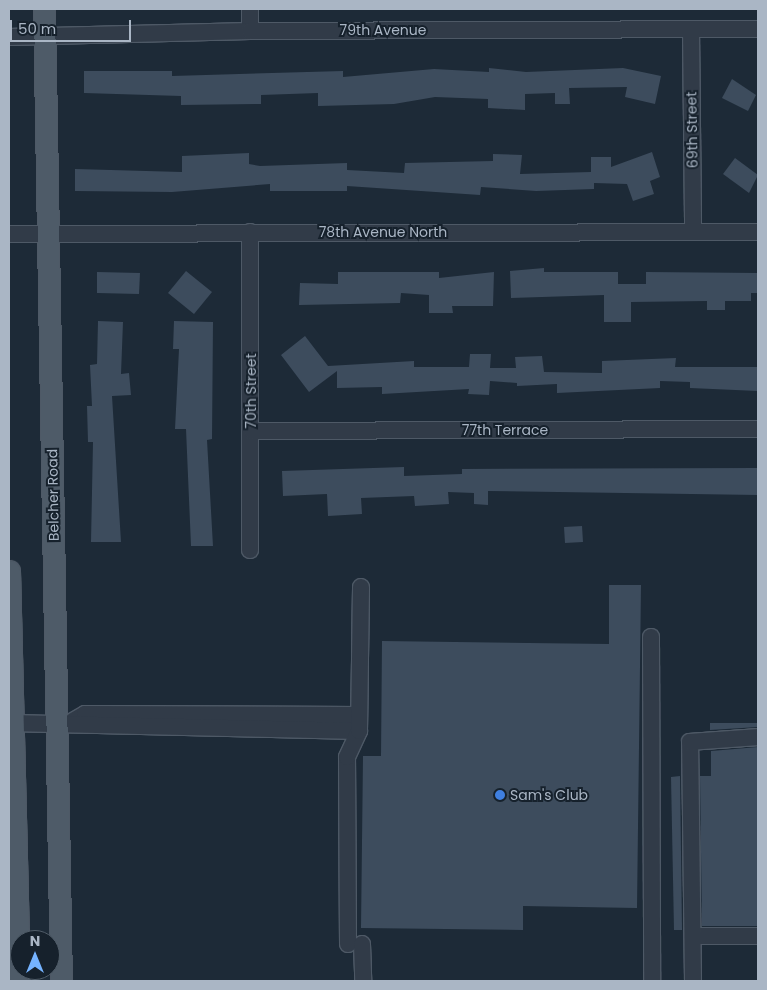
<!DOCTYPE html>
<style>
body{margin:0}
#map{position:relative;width:767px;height:990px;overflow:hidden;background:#1d2a37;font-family:Poppins,sans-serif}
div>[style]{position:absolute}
.building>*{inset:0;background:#3d4c5d}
.roads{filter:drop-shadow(1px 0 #4e5966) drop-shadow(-1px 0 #4e5966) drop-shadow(0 1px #4e5966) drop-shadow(0 -1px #4e5966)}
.minor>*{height:16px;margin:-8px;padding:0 8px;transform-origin:8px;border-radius:8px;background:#313b48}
.major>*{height:21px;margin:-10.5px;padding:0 10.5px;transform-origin:10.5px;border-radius:10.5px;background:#4e5b68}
.dots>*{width:14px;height:14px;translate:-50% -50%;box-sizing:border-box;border:2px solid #16212c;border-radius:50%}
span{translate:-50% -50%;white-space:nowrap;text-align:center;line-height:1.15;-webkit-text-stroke:4px #16212c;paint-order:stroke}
.street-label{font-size:14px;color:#aab6c5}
.poi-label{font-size:14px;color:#aab6c5}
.left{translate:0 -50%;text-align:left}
.frame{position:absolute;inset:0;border:10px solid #aab6c5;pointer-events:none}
.north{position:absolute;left:10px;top:930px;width:50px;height:50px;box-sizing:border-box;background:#16212c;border:1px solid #515d69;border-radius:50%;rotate:0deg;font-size:14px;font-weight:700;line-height:20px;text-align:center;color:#aab6c5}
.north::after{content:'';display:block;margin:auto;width:18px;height:22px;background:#75b3ff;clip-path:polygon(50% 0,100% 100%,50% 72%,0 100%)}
.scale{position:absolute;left:10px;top:20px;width:121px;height:22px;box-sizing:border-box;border:2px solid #aab6c5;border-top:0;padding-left:6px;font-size:15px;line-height:18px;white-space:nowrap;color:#aab6c5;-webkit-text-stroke:4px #16212c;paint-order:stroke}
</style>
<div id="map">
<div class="building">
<i style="clip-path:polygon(489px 68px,526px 72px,623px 68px,661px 76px,655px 104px,625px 97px,627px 87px,569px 88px,570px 104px,555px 104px,555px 93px,525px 94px,525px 110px,488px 108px,488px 99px,435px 97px,394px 104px,318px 106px,318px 93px,261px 95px,261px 104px,181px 105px,181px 96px,84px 93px,84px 71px,172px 71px,172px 76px,343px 71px,343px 77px,434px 69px,489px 72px)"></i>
<i style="clip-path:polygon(732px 79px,756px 95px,748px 111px,722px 98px)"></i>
<i style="clip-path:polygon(652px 152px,660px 177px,650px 181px,654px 194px,633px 201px,627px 184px,594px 183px,594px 189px,536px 191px,481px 187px,480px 195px,347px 186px,347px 191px,270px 191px,270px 184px,172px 192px,75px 191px,75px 169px,182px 172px,182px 156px,249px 153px,249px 164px,260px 166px,347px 163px,347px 170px,404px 173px,405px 163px,493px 161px,493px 154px,522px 155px,520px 174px,591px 172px,591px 157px,611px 157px,611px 167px)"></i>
<i style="clip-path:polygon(735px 158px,758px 175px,749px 193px,723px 174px)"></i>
<i style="clip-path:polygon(544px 268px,544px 272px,618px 272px,618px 284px,646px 284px,646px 272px,758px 273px,758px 293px,751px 293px,751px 301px,725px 301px,725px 310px,707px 310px,707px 301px,631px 302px,631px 322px,604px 322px,604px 295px,511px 298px,510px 271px)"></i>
<i style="clip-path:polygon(186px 271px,212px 292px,194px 314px,168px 293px)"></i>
<i style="clip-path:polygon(97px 272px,140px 273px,139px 294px,97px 293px)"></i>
<i style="clip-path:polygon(338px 272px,439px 272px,439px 278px,494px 272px,493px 306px,452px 306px,453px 313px,429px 313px,429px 295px,401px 293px,400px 303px,299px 305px,300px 283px,338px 284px)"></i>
<i style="clip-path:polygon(98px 321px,123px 322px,121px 374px,129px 373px,131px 395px,112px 396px,121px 542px,91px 542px,93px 442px,88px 442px,87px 406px,92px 406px,90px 365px,97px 364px)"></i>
<i style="clip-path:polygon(174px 321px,213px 322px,212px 439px,207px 440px,213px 546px,191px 546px,186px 429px,175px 429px,179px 349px,173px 349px)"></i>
<i style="clip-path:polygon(305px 336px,328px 366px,414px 361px,414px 367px,469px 367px,470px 354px,491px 354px,490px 368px,516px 368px,515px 357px,542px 356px,544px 372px,602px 373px,602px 361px,676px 358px,675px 367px,758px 367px,758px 391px,690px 388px,690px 382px,660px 381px,660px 388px,557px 393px,557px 384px,517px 386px,517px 383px,490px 381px,489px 395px,468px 394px,469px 389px,382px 394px,382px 387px,337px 388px,337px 371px,309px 392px,281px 355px)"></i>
<i style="clip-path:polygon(404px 467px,404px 476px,462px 474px,462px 469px,758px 468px,758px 495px,488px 491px,488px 505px,474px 504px,474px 493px,448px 492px,449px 504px,415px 506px,414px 496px,361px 498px,362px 514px,328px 516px,327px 494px,283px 496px,282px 471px)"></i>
<i style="clip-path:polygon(582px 526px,583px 542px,565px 543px,564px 527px)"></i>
<i style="clip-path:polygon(609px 585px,641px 585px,637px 908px,523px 906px,523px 930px,361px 928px,363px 756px,381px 756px,382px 641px,609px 644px)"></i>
<i style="clip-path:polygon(710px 723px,758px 723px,758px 727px,710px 730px)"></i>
<i style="clip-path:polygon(758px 747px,758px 926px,702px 926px,700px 776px,711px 776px,711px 751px)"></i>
<i style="clip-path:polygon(680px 776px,682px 930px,674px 930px,671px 777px)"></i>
</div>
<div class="roads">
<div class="minor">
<i style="left:250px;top:9px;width:22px;rotate:90deg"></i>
<i style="left:691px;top:29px;width:202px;rotate:89.4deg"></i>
<i style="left:9px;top:37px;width:241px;rotate:-1.4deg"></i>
<i style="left:250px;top:31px;width:508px;rotate:-0.23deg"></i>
<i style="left:250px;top:232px;width:318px;rotate:90deg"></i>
<i style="left:9px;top:234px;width:749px;rotate:-0.15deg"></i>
<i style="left:252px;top:431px;width:506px;rotate:-0.23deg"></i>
<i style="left:651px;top:637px;width:344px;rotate:89.8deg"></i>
<i style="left:73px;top:721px;width:14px;rotate:-30deg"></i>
<i style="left:85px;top:714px;width:274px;rotate:0.2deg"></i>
<i style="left:10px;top:723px;width:349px;rotate:1.3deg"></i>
<i style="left:693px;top:936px;width:65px"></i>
<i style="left:348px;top:944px;width:187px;rotate:-90.3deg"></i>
<i style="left:347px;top:757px;width:29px;rotate:-65deg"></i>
<i style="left:359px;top:731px;width:144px;rotate:-89.2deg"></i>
<i style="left:362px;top:944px;width:37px;rotate:88deg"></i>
<i style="left:693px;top:981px;width:239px;rotate:-90.7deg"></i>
<i style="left:690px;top:742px;width:68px;rotate:-4.2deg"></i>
</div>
<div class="major">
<i style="left:44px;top:9px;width:972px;rotate:89deg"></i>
<i style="left:9px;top:571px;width:410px;rotate:88.6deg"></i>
</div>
</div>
<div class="dots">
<i style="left:500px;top:795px;background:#3f7fe0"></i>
</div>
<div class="street-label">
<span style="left:383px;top:30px">79th Avenue</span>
<span style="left:692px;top:130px;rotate:-91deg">69th Street</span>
<span style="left:383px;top:232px">78th Avenue North</span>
<span style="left:251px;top:391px;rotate:-90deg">70th Street</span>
<span style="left:505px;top:430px">77th Terrace</span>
<span style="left:53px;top:495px;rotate:-91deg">Belcher Road</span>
</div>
<div class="poi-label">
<span class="left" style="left:510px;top:795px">Sam's Club</span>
</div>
<div class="frame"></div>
<div class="north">N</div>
<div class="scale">50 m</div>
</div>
